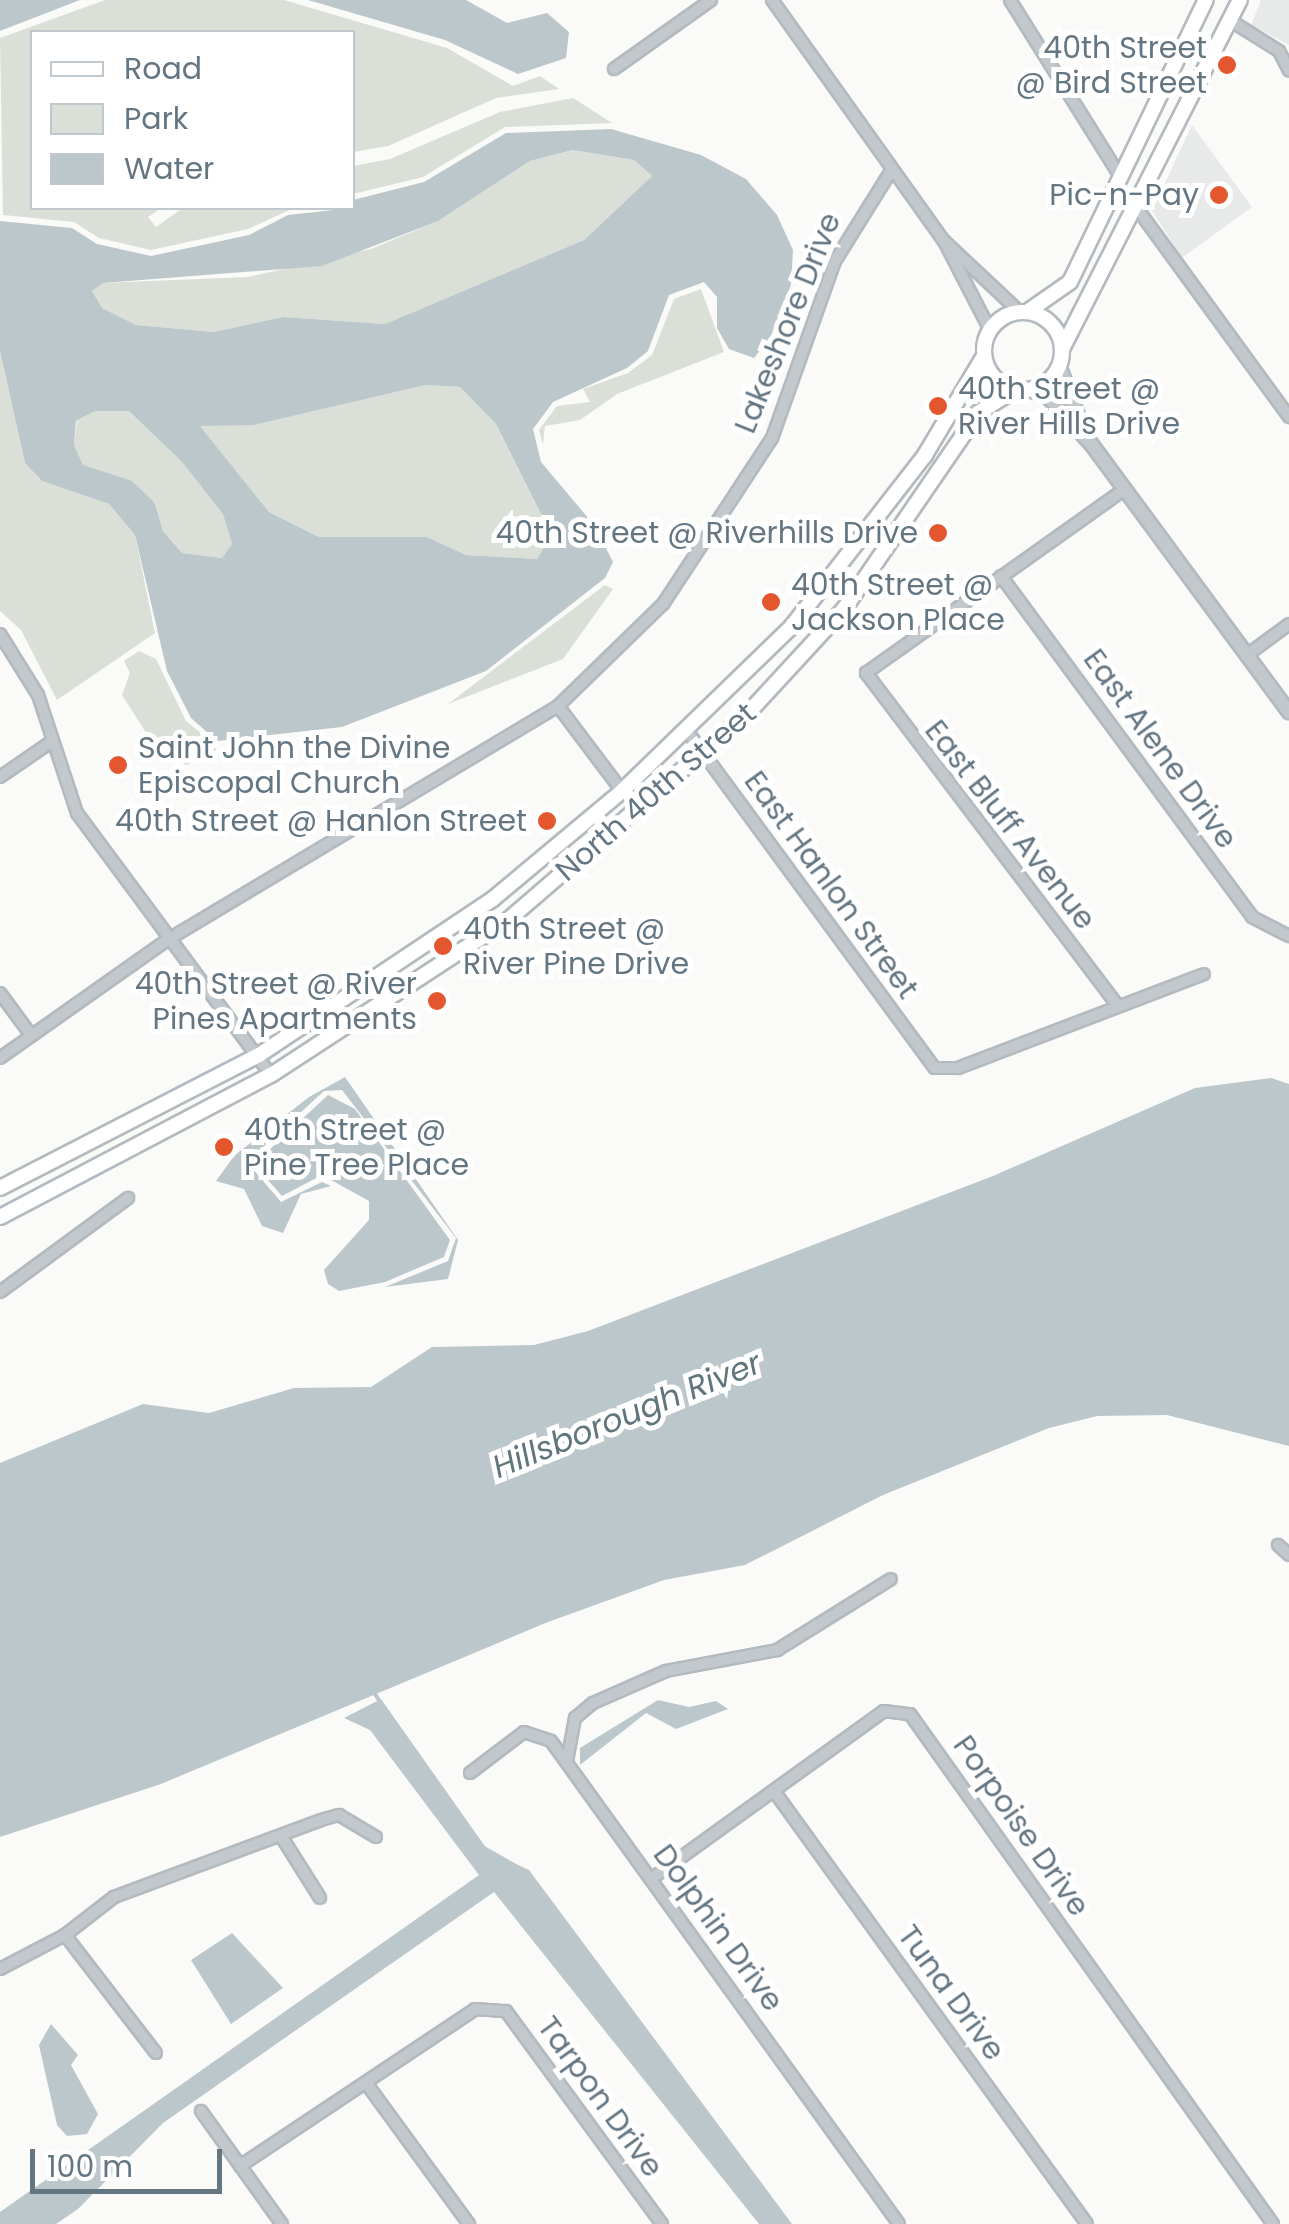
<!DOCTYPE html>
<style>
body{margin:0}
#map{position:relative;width:1289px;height:2224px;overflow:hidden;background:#fafaf8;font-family:Poppins,sans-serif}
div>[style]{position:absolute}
.built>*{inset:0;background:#e8e9e9}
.green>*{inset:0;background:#dadfd7}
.water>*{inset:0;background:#bbc7cb}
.stream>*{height:4px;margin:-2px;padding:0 2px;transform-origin:2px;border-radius:2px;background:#bbc7cb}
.roads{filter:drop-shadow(2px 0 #b3babf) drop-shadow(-2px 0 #b3babf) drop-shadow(0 2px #b3babf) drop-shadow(0 -2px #b3babf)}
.minor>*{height:10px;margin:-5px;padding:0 5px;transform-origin:5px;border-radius:5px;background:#c3c8cc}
.tertiary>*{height:12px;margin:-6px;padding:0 6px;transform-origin:6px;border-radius:6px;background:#c3c8cc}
.secondary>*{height:14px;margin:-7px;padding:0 7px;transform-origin:7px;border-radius:7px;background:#fff}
.secondary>.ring{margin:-7px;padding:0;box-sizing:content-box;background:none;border:14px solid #fff;border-radius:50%}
.dots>*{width:28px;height:28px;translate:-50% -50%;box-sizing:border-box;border:5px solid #fff;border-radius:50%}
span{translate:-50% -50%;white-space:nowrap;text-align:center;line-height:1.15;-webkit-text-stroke:10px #fff;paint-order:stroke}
.poi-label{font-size:30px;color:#657683}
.right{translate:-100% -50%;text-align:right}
.left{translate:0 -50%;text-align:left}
.street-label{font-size:30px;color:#657683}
.water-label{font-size:32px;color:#60757c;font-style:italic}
.legend{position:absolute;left:30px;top:30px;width:325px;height:180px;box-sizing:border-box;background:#fff;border:2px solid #c1c8cd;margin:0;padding:12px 18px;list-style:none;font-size:30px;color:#657683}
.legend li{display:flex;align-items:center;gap:20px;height:50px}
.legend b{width:50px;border:2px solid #c1c8cd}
.scale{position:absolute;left:30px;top:2149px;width:192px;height:45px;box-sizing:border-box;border:5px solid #657683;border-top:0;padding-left:12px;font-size:30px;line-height:35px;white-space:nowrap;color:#657683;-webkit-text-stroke:8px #fff;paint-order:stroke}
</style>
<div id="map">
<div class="built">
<i style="clip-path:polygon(1261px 0,1289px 0,1289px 45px,1251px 25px)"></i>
<i style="clip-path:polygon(1192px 125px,1252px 207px,1182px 258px,1152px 211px)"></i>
</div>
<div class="green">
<i style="clip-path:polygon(105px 0,284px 0,447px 48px,513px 86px,540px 76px,559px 89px,496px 98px,388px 146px,353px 152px,352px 32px,32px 32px,32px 208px,161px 208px,148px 217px,156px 227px,183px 208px,294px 208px,248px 229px,151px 250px,99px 238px,74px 222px,3px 215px,0 38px)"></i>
<i style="clip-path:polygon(573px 98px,612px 123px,505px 127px,423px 177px,353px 194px,353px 166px,390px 159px,500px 112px)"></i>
<i style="clip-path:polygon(574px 150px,634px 160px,652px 176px,584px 240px,385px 324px,283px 317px,214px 332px,136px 325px,102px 308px,92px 291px,102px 283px,248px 277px,371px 249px,438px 221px,530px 161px)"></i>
<i style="clip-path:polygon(701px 289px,724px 352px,617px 394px,580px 420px,545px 426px,543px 444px,539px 430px,557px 406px,590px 402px,583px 389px,628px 373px,652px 355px,674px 299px)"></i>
<i style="clip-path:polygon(0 351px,25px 463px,42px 481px,109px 504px,135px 535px,155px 633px,57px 700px,21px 630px,0 611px)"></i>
<i style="clip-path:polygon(426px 385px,460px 387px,496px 424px,543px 518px,548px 542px,537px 559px,466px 555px,427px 537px,319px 537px,269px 512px,199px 425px,254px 425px)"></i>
<i style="clip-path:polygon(96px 411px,129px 411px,183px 463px,223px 513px,232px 544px,222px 558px,182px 553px,163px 531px,155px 502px,83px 465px,74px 445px,77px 421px)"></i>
<i style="clip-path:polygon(605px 585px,613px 589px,563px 659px,448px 704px)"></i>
<i style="clip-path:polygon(139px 651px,156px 659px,186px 721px,218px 747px,210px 756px,186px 765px,145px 731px,122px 695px,130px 673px,124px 661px)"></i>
</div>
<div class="water">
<i style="clip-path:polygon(0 0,80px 0,0 31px)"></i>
<i style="clip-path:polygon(308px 0,466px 0,507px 23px,547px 13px,569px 32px,566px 58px,518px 74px,445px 40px)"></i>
<i style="clip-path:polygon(evenodd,611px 129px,701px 155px,746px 179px,777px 215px,793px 250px,791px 285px,770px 338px,754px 358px,729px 349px,717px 328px,717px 297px,704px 282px,669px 295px,648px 351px,627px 368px,553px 402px,533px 429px,541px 462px,594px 525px,613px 562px,605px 578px,486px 671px,342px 727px,217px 741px,191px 718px,167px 671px,135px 535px,109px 504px,42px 481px,25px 463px,0 351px,0 221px,72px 228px,97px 244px,151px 256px,249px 235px,288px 215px,352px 208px,353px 200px,424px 182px,506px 133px,611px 129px,573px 150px,634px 160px,652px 176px,584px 240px,385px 324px,283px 317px,214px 332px,136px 325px,102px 308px,92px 291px,103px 283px,322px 266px,438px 221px,530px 161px,573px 150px,611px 129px,426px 385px,460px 387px,496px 424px,543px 518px,548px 541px,537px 559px,466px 555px,427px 537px,319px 537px,269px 512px,200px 426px,254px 425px,426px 385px,611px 129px,96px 411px,129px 411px,183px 463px,223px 514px,232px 544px,222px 558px,182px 553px,163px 531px,155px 503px,132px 481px,83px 465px,74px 445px,76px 421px,96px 411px)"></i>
<i style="clip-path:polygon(345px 1077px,458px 1240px,448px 1279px,385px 1287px,448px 1261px,456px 1238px,342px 1090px,324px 1091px,265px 1145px,253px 1169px,281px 1202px,322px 1182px,331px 1186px,301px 1194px,283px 1233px,262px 1226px,244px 1189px,216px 1181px,235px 1155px,309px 1097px)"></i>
<i style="clip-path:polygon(1271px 1078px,1289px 1084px,1289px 1446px,1167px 1415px,1097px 1416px,1049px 1428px,883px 1495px,745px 1565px,664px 1580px,548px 1622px,161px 1784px,0 1837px,0 1463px,143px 1404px,209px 1413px,294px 1388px,371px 1387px,432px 1347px,534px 1345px,588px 1331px,993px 1176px,1195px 1088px)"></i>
<i style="clip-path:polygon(328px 1095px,355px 1109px,450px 1240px,444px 1257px,385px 1282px,339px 1291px,328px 1284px,324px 1270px,369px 1220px,369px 1201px,322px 1175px,282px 1196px,259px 1170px,269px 1150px)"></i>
<i style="clip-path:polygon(381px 1699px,489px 1852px,529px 1870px,792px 2224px,759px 2224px,494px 1892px,163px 2123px,78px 2209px,56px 2224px,0 2224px,0 2212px,479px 1875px,370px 1730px,344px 1718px)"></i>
<i style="clip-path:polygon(658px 1700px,689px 1707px,716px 1701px,728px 1709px,676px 1729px,646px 1713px,580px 1765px,580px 1748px)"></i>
<i style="clip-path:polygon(232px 1933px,283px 1988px,231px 2024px,191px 1960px)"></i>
<i style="clip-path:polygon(51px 2024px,78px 2055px,71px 2065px,98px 2114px,87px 2134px,67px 2136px,57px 2125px,39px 2045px)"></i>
</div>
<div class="stream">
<i style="left:375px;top:1694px;width:40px;rotate:58deg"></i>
<i style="left:484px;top:1848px;width:40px;rotate:29.7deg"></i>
<i style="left:588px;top:1953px;width:56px;rotate:53.7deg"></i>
</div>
<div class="roads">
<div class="minor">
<i style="left:772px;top:0;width:296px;rotate:54.5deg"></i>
<i style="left:1010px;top:0;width:208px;rotate:58deg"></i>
<i style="left:1228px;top:19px;width:60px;rotate:32.1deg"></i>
<i style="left:1279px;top:51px;width:22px;rotate:63deg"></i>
<i style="left:614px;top:69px;width:119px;rotate:-35.4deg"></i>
<i style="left:1136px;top:207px;width:260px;rotate:53.9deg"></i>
<i style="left:990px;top:330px;width:100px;rotate:-117.3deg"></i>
<i style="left:944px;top:241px;width:104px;rotate:43.1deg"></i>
<i style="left:1001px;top:576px;width:423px;rotate:53.6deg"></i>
<i style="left:1252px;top:917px;width:42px;rotate:27.2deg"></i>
<i style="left:0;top:634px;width:72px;rotate:58.1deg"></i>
<i style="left:38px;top:695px;width:124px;rotate:71.7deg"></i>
<i style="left:77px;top:813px;width:326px;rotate:53.5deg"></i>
<i style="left:1247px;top:655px;width:52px;rotate:-36.4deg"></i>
<i style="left:558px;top:706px;width:106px;rotate:53deg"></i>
<i style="left:687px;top:731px;width:418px;rotate:53.7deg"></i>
<i style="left:935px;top:1068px;width:23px"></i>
<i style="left:958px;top:1068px;width:263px;rotate:-20.9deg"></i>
<i style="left:0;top:777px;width:62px;rotate:-34.5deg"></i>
<i style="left:0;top:993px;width:52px;rotate:53.6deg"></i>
<i style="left:1118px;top:1006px;width:418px;rotate:-127.1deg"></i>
<i style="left:866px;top:673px;width:318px;rotate:-35.4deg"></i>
<i style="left:0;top:1058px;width:207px;rotate:-35.2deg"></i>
<i style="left:169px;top:939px;width:453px;rotate:-30.9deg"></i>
<i style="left:558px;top:706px;width:146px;rotate:-44.2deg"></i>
<i style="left:663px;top:604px;width:199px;rotate:-56.7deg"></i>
<i style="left:772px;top:438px;width:188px;rotate:-70.4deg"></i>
<i style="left:835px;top:261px;width:106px;rotate:-58.1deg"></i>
<i style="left:0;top:1292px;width:159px;rotate:-36.3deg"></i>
<i style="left:1278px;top:1545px;width:15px;rotate:42deg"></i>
<i style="left:567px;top:1761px;width:44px;rotate:-79.5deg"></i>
<i style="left:575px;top:1718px;width:23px;rotate:-40deg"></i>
<i style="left:593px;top:1703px;width:80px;rotate:-23.7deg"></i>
<i style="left:666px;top:1671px;width:113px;rotate:-10.7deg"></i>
<i style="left:777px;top:1650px;width:134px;rotate:-31.9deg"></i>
<i style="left:470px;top:1773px;width:68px;rotate:-37.2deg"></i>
<i style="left:524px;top:1732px;width:28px;rotate:18deg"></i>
<i style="left:551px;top:1741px;width:595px;rotate:54.23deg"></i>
<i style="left:774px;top:1791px;width:534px;rotate:54.14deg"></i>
<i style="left:281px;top:1836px;width:73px;rotate:57.8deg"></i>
<i style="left:651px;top:1879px;width:287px;rotate:-35.8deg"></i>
<i style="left:884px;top:1711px;width:26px;rotate:7deg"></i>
<i style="left:910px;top:1714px;width:626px;rotate:54.56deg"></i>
<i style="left:65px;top:1935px;width:149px;rotate:52.4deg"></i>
<i style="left:0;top:1969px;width:73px;rotate:-27.6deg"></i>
<i style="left:65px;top:1935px;width:62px;rotate:-37.8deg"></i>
<i style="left:114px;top:1897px;width:221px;rotate:-20.4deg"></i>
<i style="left:321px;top:1820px;width:19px;rotate:-16deg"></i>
<i style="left:339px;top:1815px;width:43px;rotate:30.7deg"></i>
<i style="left:369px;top:2087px;width:170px;rotate:53.9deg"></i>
<i style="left:201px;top:2111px;width:139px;rotate:54.4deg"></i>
<i style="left:240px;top:2166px;width:283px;rotate:-33.7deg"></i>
<i style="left:475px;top:2009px;width:31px;rotate:4deg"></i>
<i style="left:506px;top:2011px;width:264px;rotate:53.8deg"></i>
</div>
<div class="tertiary">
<i style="left:1059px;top:365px;width:65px;rotate:69.3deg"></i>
<i style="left:1028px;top:390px;width:19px;rotate:16deg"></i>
<i style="left:1046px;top:395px;width:68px;rotate:47.4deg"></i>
<i style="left:1092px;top:445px;width:332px;rotate:53.6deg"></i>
</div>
<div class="secondary">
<i class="ring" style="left:984px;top:312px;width:64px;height:64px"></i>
<i style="left:1027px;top:312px;width:52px;rotate:-34.9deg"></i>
<i style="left:1070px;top:282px;width:313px;rotate:-64.3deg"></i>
<i style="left:1062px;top:349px;width:392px;rotate:-63deg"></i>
<i style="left:0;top:1188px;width:291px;rotate:-27.2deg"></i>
<i style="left:259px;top:1055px;width:281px;rotate:-33.7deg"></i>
<i style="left:493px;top:899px;width:168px;rotate:-39.9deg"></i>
<i style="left:622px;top:791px;width:237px;rotate:-44.1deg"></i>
<i style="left:792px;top:626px;width:217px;rotate:-52.1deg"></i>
<i style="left:925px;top:455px;width:115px;rotate:-59.2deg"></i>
<i style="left:0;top:1217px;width:306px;rotate:-27.7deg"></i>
<i style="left:271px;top:1075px;width:283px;rotate:-33.2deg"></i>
<i style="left:508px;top:920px;width:317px;rotate:-40.8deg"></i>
<i style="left:748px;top:713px;width:142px;rotate:-47.3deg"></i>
<i style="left:844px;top:609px;width:237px;rotate:-55.6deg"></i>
<i style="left:978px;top:413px;width:45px;rotate:-32.3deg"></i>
</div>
</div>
<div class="dots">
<i style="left:1227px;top:65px;background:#e4572e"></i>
<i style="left:1219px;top:195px;background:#e4572e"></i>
<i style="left:938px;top:406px;background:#e4572e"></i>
<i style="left:938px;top:533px;background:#e4572e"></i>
<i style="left:771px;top:602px;background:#e4572e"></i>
<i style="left:118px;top:765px;background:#e4572e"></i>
<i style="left:547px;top:821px;background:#e4572e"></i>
<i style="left:443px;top:946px;background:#e4572e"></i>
<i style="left:437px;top:1001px;background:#e4572e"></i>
<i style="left:224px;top:1147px;background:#e4572e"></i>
</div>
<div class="poi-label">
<span class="right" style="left:1207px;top:65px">40th Street<br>@ Bird Street</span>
<span class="right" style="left:1199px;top:195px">Pic-n-Pay</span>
<span class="left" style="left:958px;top:406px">40th Street @<br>River Hills Drive</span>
<span class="right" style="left:918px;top:533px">40th Street @ Riverhills Drive</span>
<span class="left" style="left:791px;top:602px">40th Street @<br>Jackson Place</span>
<span class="left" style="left:138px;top:765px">Saint John the Divine<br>Episcopal Church</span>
<span class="right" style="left:527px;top:821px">40th Street @ Hanlon Street</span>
<span class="left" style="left:463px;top:946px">40th Street @<br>River Pine Drive</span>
<span class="right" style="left:417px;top:1001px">40th Street @ River<br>Pines Apartments</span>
<span class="left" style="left:244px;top:1147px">40th Street @<br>Pine Tree Place</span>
</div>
<div class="street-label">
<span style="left:788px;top:323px;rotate:-68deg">Lakeshore Drive</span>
<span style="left:1160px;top:749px;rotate:54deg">East Alene Drive</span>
<span style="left:656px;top:792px;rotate:-41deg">North 40th Street</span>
<span style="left:1010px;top:825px;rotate:52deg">East Bluff Avenue</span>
<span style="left:831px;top:885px;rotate:54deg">East Hanlon Street</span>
<span style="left:1021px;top:1826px;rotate:55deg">Porpoise Drive</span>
<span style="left:718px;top:1928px;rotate:54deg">Dolphin Drive</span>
<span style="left:951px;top:1993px;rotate:54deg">Tuna Drive</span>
<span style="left:600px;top:2097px;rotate:54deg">Tarpon Drive</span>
</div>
<div class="water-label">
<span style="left:627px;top:1415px;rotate:-22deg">Hillsborough River</span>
</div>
<ul class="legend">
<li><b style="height:12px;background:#fff"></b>Road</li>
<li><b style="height:28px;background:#dadfd7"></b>Park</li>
<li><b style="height:28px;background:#bbc7cb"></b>Water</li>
</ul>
<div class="scale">100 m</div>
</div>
